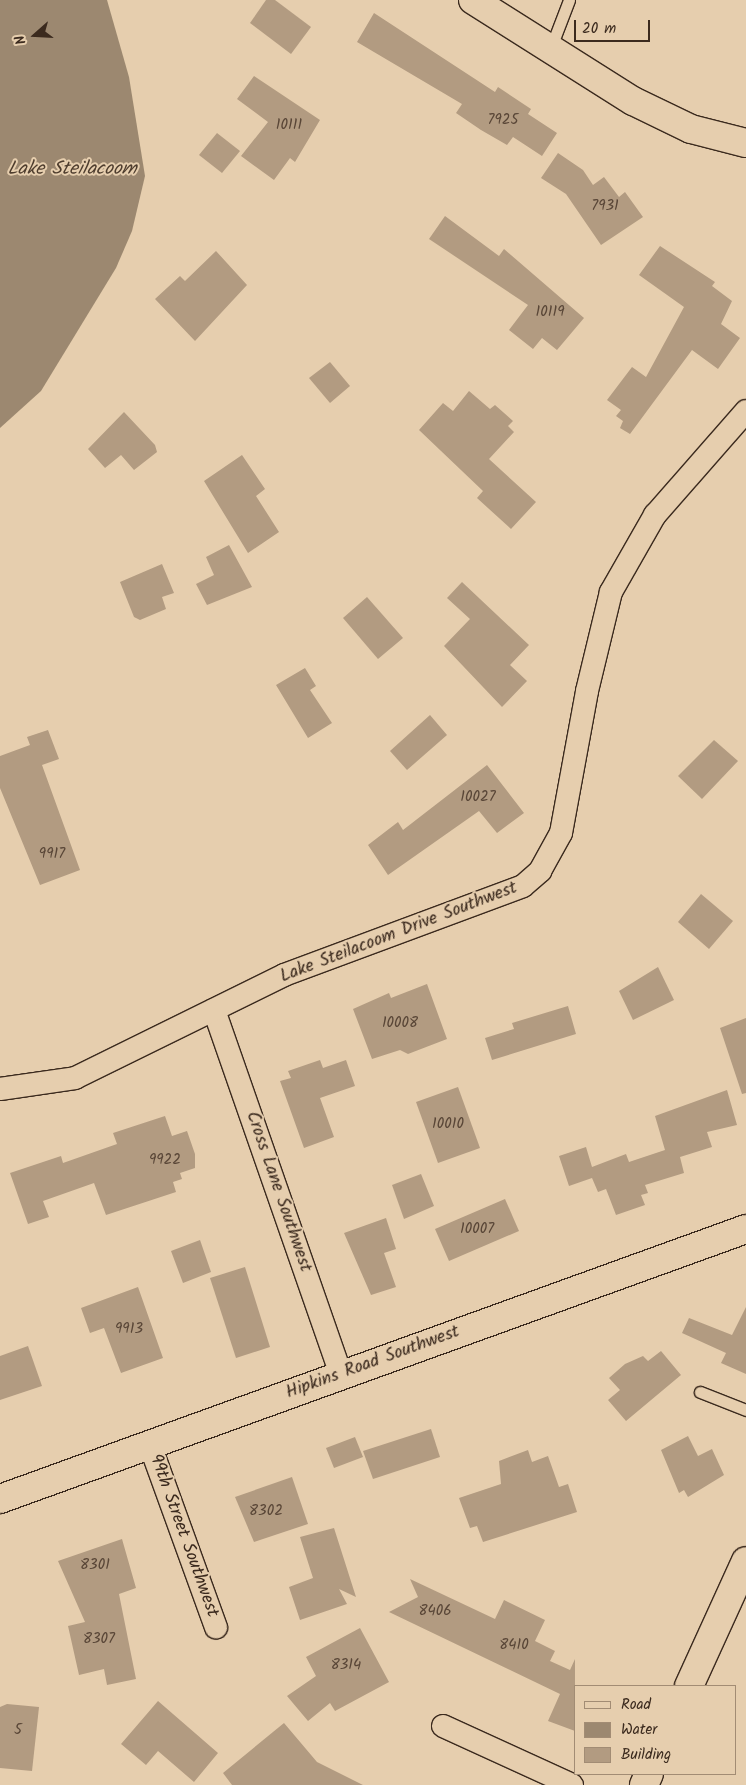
<!DOCTYPE html>
<style>
body{margin:0}
#map{position:relative;width:746px;height:1785px;overflow:hidden;background:#e6ceae;font-family:Kalam,sans-serif}
div>[style]{position:absolute}
.water>*{inset:0;background:#9c8870}
.building>*{inset:0;background:#b29b81}
.roads{filter:drop-shadow(1px 0 #3b2a1e) drop-shadow(-1px 0 #3b2a1e) drop-shadow(0 1px #3b2a1e) drop-shadow(0 -1px #3b2a1e)}
.lane>*{height:11px;margin:-5.5px;padding:0 5.5px;transform-origin:5.5px;border-radius:5.5px;background:#e6ceae}
.street>*{height:22px;margin:-11px;padding:0 11px;transform-origin:11px;border-radius:11px;background:#e6ceae}
.secondary>*{height:28px;margin:-14px;padding:0 14px;transform-origin:14px;border-radius:14px;background:#e6ceae}
span{translate:-50% -50%;white-space:nowrap;text-align:center;line-height:1.15;-webkit-text-stroke:4px #e6ceae;paint-order:stroke}
.number-label{font-size:15px;color:#594637}
.number-label span{-webkit-text-stroke-width:0}
.street-label{font-size:18px;color:#3b2a1e}
.water-label{font-size:19px;color:#4e3d2e;font-style:italic}
.legend{position:absolute;left:574px;top:1685px;width:162px;height:90px;box-sizing:border-box;background:#e6ceae;border:1px solid #a28c74;margin:0;padding:6px 9px;list-style:none;font-size:15px;color:#3b2a1e}
.legend li{display:flex;align-items:center;gap:10px;height:25px}
.legend b{width:25px;border:1px solid #a28c74}
.north{position:absolute;left:10px;top:10px;width:50px;height:50px;-webkit-text-stroke:4px #e6ceae;paint-order:stroke;rotate:251deg;font-size:14px;font-weight:700;line-height:20px;text-align:center;color:#3b2a1e}
.north::after{content:'';display:block;margin:auto;width:18px;height:22px;background:#3b2a1e;clip-path:polygon(50% 0,100% 100%,50% 72%,0 100%)}
.scale{position:absolute;left:574px;top:20px;width:76px;height:22px;box-sizing:border-box;border:2px solid #3b2a1e;border-top:0;padding-left:6px;font-size:15px;line-height:18px;white-space:nowrap;color:#3b2a1e;-webkit-text-stroke:4px #e6ceae;paint-order:stroke}
</style>
<div id="map">
<div class="water">
<i style="clip-path:polygon(0 0,107px 0,129px 77px,145px 176px,132px 231px,116px 268px,41px 391px,0 428px)"></i>
</div>
<div class="building">
<i style="clip-path:polygon(266px 0,275px 0,311px 27px,291px 54px,250px 23px)"></i>
<i style="clip-path:polygon(374px 13px,495px 92px,498px 87px,531px 109px,528px 114px,557px 133px,542px 156px,513px 137px,507px 145px,481px 130px,456px 113px,462px 104px,357px 42px)"></i>
<i style="clip-path:polygon(254px 76px,320px 120px,295px 162px,290px 158px,274px 180px,241px 156px,268px 122px,237px 99px)"></i>
<i style="clip-path:polygon(217px 133px,240px 151px,222px 173px,199px 155px)"></i>
<i style="clip-path:polygon(558px 153px,583px 170px,593px 185px,604px 177px,619px 197px,625px 192px,643px 217px,601px 245px,566px 194px,541px 178px)"></i>
<i style="clip-path:polygon(445px 216px,499px 256px,504px 249px,584px 318px,557px 350px,542px 338px,533px 349px,509px 330px,528px 305px,429px 239px)"></i>
<i style="clip-path:polygon(660px 246px,715px 282px,712px 286px,732px 301px,721px 324px,740px 338px,718px 369px,692px 350px,630px 434px,620px 428px,623px 421px,616px 416px,621px 410px,607px 400px,632px 367px,646px 377px,684px 307px,639px 275px)"></i>
<i style="clip-path:polygon(216px 251px,247px 285px,195px 341px,155px 299px,180px 276px,185px 281px)"></i>
<i style="clip-path:polygon(330px 362px,350px 386px,330px 403px,309px 378px)"></i>
<i style="clip-path:polygon(469px 391px,490px 409px,495px 405px,513px 421px,508px 426px,514px 432px,489px 459px,536px 502px,511px 529px,477px 498px,483px 491px,419px 430px,443px 403px,453px 411px)"></i>
<i style="clip-path:polygon(124px 412px,155px 445px,157px 452px,134px 470px,121px 455px,105px 468px,88px 449px)"></i>
<i style="clip-path:polygon(242px 455px,265px 489px,256px 496px,279px 532px,248px 553px,204px 481px)"></i>
<i style="clip-path:polygon(229px 545px,252px 587px,207px 605px,196px 584px,214px 575px,206px 557px)"></i>
<i style="clip-path:polygon(162px 564px,174px 593px,162px 597px,166px 609px,140px 620px,134px 617px,120px 582px)"></i>
<i style="clip-path:polygon(462px 582px,529px 645px,510px 665px,527px 681px,502px 707px,444px 646px,470px 619px,447px 598px)"></i>
<i style="clip-path:polygon(367px 597px,403px 638px,378px 659px,343px 618px)"></i>
<i style="clip-path:polygon(305px 668px,316px 686px,310px 690px,332px 723px,308px 738px,276px 685px)"></i>
<i style="clip-path:polygon(430px 715px,447px 735px,407px 770px,390px 751px)"></i>
<i style="clip-path:polygon(48px 730px,59px 759px,42px 765px,80px 870px,40px 885px,0 788px,0 756px,30px 745px,27px 737px)"></i>
<i style="clip-path:polygon(714px 740px,738px 761px,702px 799px,678px 776px)"></i>
<i style="clip-path:polygon(487px 765px,524px 813px,497px 833px,479px 811px,388px 875px,368px 845px,398px 822px,403px 830px)"></i>
<i style="clip-path:polygon(701px 894px,733px 921px,709px 949px,678px 922px)"></i>
<i style="clip-path:polygon(658px 967px,674px 1000px,633px 1020px,619px 991px)"></i>
<i style="clip-path:polygon(427px 984px,447px 1039px,408px 1054px,400px 1050px,372px 1059px,353px 1009px,389px 993px,391px 998px)"></i>
<i style="clip-path:polygon(568px 1006px,576px 1034px,492px 1060px,485px 1038px,514px 1029px,512px 1023px)"></i>
<i style="clip-path:polygon(746px 1018px,746px 1093px,742px 1094px,720px 1028px)"></i>
<i style="clip-path:polygon(320px 1060px,323px 1068px,346px 1060px,355px 1086px,320px 1098px,334px 1137px,304px 1148px,280px 1081px,291px 1078px,288px 1071px)"></i>
<i style="clip-path:polygon(458px 1087px,480px 1148px,438px 1163px,416px 1102px)"></i>
<i style="clip-path:polygon(727px 1090px,737px 1125px,707px 1132px,712px 1147px,680px 1157px,684px 1173px,645px 1185px,648px 1193px,641px 1195px,645px 1205px,616px 1215px,606px 1189px,598px 1192px,592px 1178px,569px 1186px,559px 1156px,586px 1147px,592px 1167px,626px 1154px,629px 1162px,665px 1150px,655px 1116px)"></i>
<i style="clip-path:polygon(165px 1116px,172px 1136px,187px 1131px,195px 1154px,195px 1168px,180px 1173px,182px 1179px,173px 1182px,176px 1192px,106px 1215px,94px 1183px,43px 1201px,49px 1217px,28px 1224px,10px 1173px,61px 1156px,63px 1163px,117px 1144px,113px 1133px)"></i>
<i style="clip-path:polygon(421px 1174px,434px 1206px,404px 1219px,392px 1185px)"></i>
<i style="clip-path:polygon(505px 1199px,519px 1231px,449px 1261px,435px 1229px)"></i>
<i style="clip-path:polygon(386px 1218px,396px 1249px,384px 1253px,396px 1287px,371px 1295px,344px 1233px)"></i>
<i style="clip-path:polygon(200px 1240px,211px 1272px,183px 1283px,171px 1251px)"></i>
<i style="clip-path:polygon(245px 1267px,270px 1347px,236px 1358px,210px 1278px)"></i>
<i style="clip-path:polygon(138px 1287px,163px 1358px,121px 1373px,104px 1328px,90px 1333px,81px 1308px)"></i>
<i style="clip-path:polygon(746px 1307px,746px 1374px,721px 1363px,726px 1353px,682px 1333px,689px 1318px,732px 1335px)"></i>
<i style="clip-path:polygon(28px 1346px,42px 1386px,0 1400px,0 1356px)"></i>
<i style="clip-path:polygon(661px 1351px,681px 1375px,626px 1421px,608px 1400px,620px 1390px,609px 1378px,625px 1364px,643px 1356px,648px 1361px)"></i>
<i style="clip-path:polygon(431px 1429px,440px 1457px,373px 1479px,363px 1451px)"></i>
<i style="clip-path:polygon(688px 1436px,698px 1456px,712px 1449px,724px 1475px,688px 1497px,684px 1490px,679px 1493px,661px 1450px)"></i>
<i style="clip-path:polygon(355px 1437px,363px 1457px,334px 1468px,326px 1448px)"></i>
<i style="clip-path:polygon(528px 1450px,532px 1462px,548px 1456px,559px 1487px,568px 1484px,577px 1512px,483px 1542px,477px 1526px,470px 1528px,459px 1498px,501px 1484px,499px 1461px)"></i>
<i style="clip-path:polygon(292px 1477px,308px 1524px,254px 1542px,235px 1497px)"></i>
<i style="clip-path:polygon(334px 1528px,356px 1597px,339px 1589px,347px 1604px,300px 1620px,289px 1587px,313px 1578px,300px 1537px)"></i>
<i style="clip-path:polygon(122px 1539px,136px 1588px,119px 1594px,136px 1679px,107px 1685px,104px 1669px,79px 1675px,68px 1626px,85px 1622px,58px 1561px)"></i>
<i style="clip-path:polygon(410px 1579px,495px 1619px,504px 1600px,545px 1620px,535px 1641px,555px 1651px,550px 1661px,570px 1670px,575px 1659px,575px 1731px,548px 1721px,560px 1694px,389px 1612px,418px 1597px)"></i>
<i style="clip-path:polygon(360px 1628px,389px 1682px,335px 1711px,330px 1703px,308px 1721px,287px 1696px,316px 1676px,306px 1657px)"></i>
<i style="clip-path:polygon(158px 1701px,218px 1753px,194px 1782px,158px 1751px,146px 1765px,121px 1744px)"></i>
<i style="clip-path:polygon(7px 1704px,39px 1707px,32px 1771px,0 1768px,0 1707px)"></i>
<i style="clip-path:polygon(284px 1723px,317px 1762px,363px 1785px,232px 1785px,223px 1773px)"></i>
</div>
<div class="roads">
<div class="lane">
<i style="left:551px;top:47px;width:50px;rotate:-69deg"></i>
<i style="left:700px;top:1392px;width:49px;rotate:21.4deg"></i>
</div>
<div class="street">
<i style="left:214px;top:1010px;width:386px;rotate:70.8deg"></i>
<i style="left:0;top:1089px;width:76px;rotate:-8.3deg"></i>
<i style="left:75px;top:1078px;width:233px;rotate:-26.2deg"></i>
<i style="left:284px;top:975px;width:255px;rotate:-20.4deg"></i>
<i style="left:523px;top:886px;width:23px;rotate:-41deg"></i>
<i style="left:540px;top:871px;width:43px;rotate:-61.1deg"></i>
<i style="left:561px;top:833px;width:144px;rotate:-79.6deg"></i>
<i style="left:587px;top:691px;width:102px;rotate:-76.4deg"></i>
<i style="left:611px;top:592px;width:89px;rotate:-60.3deg"></i>
<i style="left:655px;top:515px;width:138px;rotate:-48.8deg"></i>
<i style="left:150px;top:1445px;width:194px;rotate:70.1deg"></i>
<i style="left:443px;top:1726px;width:142px;rotate:24.6deg"></i>
</div>
<div class="secondary">
<i style="left:473px;top:0;width:189px;rotate:32.3deg"></i>
<i style="left:633px;top:101px;width:64px;rotate:25.8deg"></i>
<i style="left:691px;top:129px;width:57px;rotate:14.3deg"></i>
<i style="left:0;top:1499px;width:793px;rotate:-19.9deg"></i>
<i style="left:689px;top:1686px;width:137px;rotate:-65.5deg"></i>
<i style="left:644px;top:1785px;width:12px;rotate:-66deg"></i>
</div>
</div>
<div class="number-label">
<span style="left:503px;top:121px">7925</span>
<span style="left:289px;top:126px">10111</span>
<span style="left:605px;top:207px">7931</span>
<span style="left:550px;top:313px">10119</span>
<span style="left:478px;top:798px">10027</span>
<span style="left:52px;top:855px">9917</span>
<span style="left:400px;top:1024px">10008</span>
<span style="left:448px;top:1125px">10010</span>
<span style="left:165px;top:1161px">9922</span>
<span style="left:477px;top:1230px">10007</span>
<span style="left:129px;top:1330px">9913</span>
<span style="left:266px;top:1512px">8302</span>
<span style="left:95px;top:1566px">8301</span>
<span style="left:435px;top:1612px">8406</span>
<span style="left:99px;top:1640px">8307</span>
<span style="left:514px;top:1646px">8410</span>
<span style="left:346px;top:1666px">8314</span>
<span style="left:18px;top:1731px">5</span>
</div>
<div class="street-label">
<span style="left:399px;top:933px;rotate:-21deg">Lake Steilacoom Drive Southwest</span>
<span style="left:278px;top:1192px;rotate:71deg">Cross Lane Southwest</span>
<span style="left:373px;top:1363px;rotate:-20deg">Hipkins Road Southwest</span>
<span style="left:183px;top:1536px;rotate:70deg">99th Street Southwest</span>
</div>
<div class="water-label">
<span style="left:72px;top:170px">Lake Steilacoom</span>
</div>
<ul class="legend">
<li><b style="height:6px;background:#e6ceae"></b>Road</li>
<li><b style="height:14px;background:#9c8870"></b>Water</li>
<li><b style="height:14px;background:#b29b81"></b>Building</li>
</ul>
<div class="north">N</div>
<div class="scale">20 m</div>
</div>
